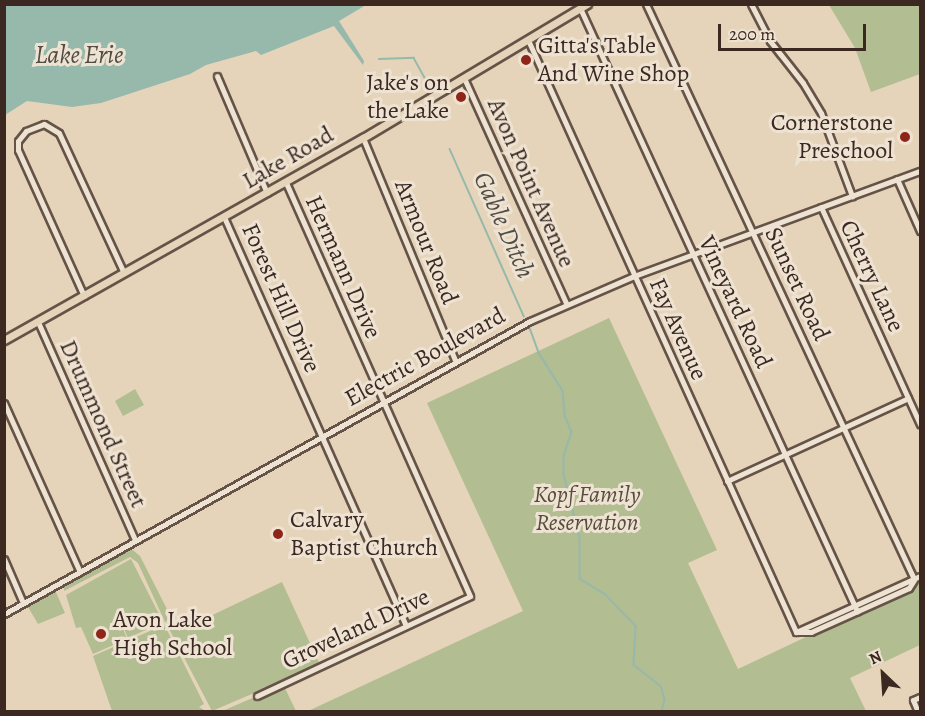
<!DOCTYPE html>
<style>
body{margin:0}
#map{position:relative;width:925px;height:716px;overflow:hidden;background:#e5d4ba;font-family:Alegreya,serif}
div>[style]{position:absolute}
.green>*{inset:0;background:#b2bd92}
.water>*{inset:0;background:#96b9ab}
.stream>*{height:1.5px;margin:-0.75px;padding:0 0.75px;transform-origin:0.75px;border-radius:0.75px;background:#96b9ab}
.roads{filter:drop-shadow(2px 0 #655347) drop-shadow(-2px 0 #655347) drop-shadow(0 2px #655347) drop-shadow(0 -2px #655347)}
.minor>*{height:5px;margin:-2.5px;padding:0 2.5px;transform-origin:2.5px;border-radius:2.5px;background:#eee3d2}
.major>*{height:7px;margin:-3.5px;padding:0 3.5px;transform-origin:3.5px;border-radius:3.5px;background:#e5d4ba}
.dots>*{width:16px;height:16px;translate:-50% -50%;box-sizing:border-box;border:3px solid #eee3d2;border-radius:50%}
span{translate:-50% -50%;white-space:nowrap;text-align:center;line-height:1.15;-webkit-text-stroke:6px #eee3d2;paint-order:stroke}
.poi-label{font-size:24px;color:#3a2821}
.left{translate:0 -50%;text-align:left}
.right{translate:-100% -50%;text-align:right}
.street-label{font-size:24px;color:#3a2821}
.park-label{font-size:24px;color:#584d3d;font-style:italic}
.water-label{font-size:26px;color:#514c44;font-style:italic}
.frame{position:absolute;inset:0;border:6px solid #3a2821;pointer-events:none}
.north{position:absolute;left:853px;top:644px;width:60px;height:60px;-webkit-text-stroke:4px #eee3d2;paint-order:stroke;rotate:335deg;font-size:16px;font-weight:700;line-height:24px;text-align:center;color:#3a2821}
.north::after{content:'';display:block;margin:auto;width:21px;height:27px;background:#3a2821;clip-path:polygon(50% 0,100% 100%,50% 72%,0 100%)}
.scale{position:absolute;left:718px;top:24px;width:148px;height:27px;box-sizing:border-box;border:3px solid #3a2821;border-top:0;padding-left:8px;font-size:18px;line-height:21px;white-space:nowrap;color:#3a2821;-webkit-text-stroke:4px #eee3d2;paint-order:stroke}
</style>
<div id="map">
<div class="green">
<i style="clip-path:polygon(829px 5px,920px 5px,920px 74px,871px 92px,855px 48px)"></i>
<i style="clip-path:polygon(609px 318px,717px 550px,688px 563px,738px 669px,920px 583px,920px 645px,850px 678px,866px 711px,306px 712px,523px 611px,427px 403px)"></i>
<i style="clip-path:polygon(135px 389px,144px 405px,123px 416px,115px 401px)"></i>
<i style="clip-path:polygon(129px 547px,140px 556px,172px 619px,165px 622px,138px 563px,130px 557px,64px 591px,64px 584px)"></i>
<i style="clip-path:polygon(131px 559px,163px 622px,128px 638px,116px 611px,127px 639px,93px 654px,81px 627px,76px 628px,66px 595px)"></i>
<i style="clip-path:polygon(282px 582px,320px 665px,212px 711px,166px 623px,173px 621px,179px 631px)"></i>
<i style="clip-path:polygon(55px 590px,65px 613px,38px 624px,28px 607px,43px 598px,28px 604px)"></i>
<i style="clip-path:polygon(164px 624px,204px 704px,199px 707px,206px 711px,112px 711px,93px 656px,159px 627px,162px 629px)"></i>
<i style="clip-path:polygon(283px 684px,296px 711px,220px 712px,257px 696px)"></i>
</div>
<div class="water">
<i style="clip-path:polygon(5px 4px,366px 5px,339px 21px,364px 61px,363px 65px,334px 26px,261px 55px,256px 51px,206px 65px,190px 74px,101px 103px,72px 107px,27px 101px,5px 115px)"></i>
</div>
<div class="stream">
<i style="left:379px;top:59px;width:35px;rotate:-2deg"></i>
<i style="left:414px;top:58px;width:35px;rotate:61deg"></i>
<i style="left:450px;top:149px;width:183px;rotate:66.1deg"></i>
<i style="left:530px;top:328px;width:27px;rotate:70deg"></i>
<i style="left:539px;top:353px;width:45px;rotate:57.7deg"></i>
<i style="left:563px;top:391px;width:25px;rotate:85deg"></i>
<i style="left:565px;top:416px;width:17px;rotate:66deg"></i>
<i style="left:572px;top:432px;width:25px;rotate:108deg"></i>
<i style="left:564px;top:456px;width:18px;rotate:90deg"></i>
<i style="left:564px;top:474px;width:66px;rotate:76deg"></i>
<i style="left:580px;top:538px;width:41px;rotate:90deg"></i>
<i style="left:580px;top:579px;width:29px;rotate:31deg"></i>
<i style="left:605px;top:594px;width:45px;rotate:45.9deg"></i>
<i style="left:636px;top:626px;width:39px;rotate:93deg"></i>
<i style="left:634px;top:665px;width:34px;rotate:38deg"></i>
<i style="left:661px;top:686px;width:14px;rotate:73deg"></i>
<i style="left:665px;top:699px;width:13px;rotate:103deg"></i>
</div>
<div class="roads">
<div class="minor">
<i style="left:646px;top:4px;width:634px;rotate:65.01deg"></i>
<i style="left:751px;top:4px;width:42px;rotate:62.8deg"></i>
<i style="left:770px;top:41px;width:53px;rotate:51.8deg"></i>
<i style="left:803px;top:83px;width:35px;rotate:59deg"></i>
<i style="left:821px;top:113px;width:89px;rotate:69.5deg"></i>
<i style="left:580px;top:8px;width:664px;rotate:65.33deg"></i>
<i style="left:528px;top:40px;width:650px;rotate:65.64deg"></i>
<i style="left:217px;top:76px;width:127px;rotate:66.9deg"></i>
<i style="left:464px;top:78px;width:247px;rotate:65.6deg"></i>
<i style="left:363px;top:138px;width:240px;rotate:67.5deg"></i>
<i style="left:897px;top:179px;width:57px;rotate:66.1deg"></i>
<i style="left:821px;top:207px;width:239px;rotate:65.5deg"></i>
<i style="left:224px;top:217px;width:447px;rotate:66deg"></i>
<i style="left:84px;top:296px;width:160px;rotate:-114.3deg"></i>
<i style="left:18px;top:150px;width:9px;rotate:-90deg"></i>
<i style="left:18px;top:141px;width:13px;rotate:-51deg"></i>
<i style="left:26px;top:131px;width:19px;rotate:-21deg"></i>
<i style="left:44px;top:124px;width:17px;rotate:31deg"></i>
<i style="left:59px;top:133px;width:154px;rotate:65.1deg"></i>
<i style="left:38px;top:322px;width:239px;rotate:66deg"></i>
<i style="left:4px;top:403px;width:185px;rotate:65.8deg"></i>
<i style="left:727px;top:481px;width:199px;rotate:-24.6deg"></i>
<i style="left:4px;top:559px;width:48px;rotate:66.6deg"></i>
<i style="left:4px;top:614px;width:602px;rotate:-29.12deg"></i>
<i style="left:530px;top:321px;width:113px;rotate:-23.4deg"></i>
<i style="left:634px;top:276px;width:305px;rotate:-20.2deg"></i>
<i style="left:796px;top:632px;width:136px;rotate:-24.3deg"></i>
<i style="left:796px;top:632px;width:15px"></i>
<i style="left:811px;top:632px;width:107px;rotate:-24.2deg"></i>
<i style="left:909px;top:588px;width:9px;rotate:-58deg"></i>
<i style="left:257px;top:696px;width:235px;rotate:-25.1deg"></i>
<i style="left:470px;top:596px;width:453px;rotate:-114deg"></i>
<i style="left:918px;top:712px;width:13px;rotate:-113deg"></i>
<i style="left:913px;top:700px;width:8px;rotate:-23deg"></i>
</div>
<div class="major">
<i style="left:4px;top:340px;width:412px;rotate:-29.4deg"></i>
<i style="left:363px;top:138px;width:261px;rotate:-30.9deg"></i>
</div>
</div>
<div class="dots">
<i style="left:526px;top:60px;background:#8f2418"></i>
<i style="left:461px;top:97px;background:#8f2418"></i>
<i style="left:905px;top:137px;background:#8f2418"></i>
<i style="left:278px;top:534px;background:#8f2418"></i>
<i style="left:101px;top:634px;background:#8f2418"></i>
</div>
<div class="poi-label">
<span class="left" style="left:538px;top:60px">Gitta's Table<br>And Wine Shop</span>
<span class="right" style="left:449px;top:97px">Jake's on<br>the Lake</span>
<span class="right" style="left:893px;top:137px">Cornerstone<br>Preschool</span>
<span class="left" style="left:290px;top:534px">Calvary<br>Baptist Church</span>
<span class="left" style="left:113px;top:634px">Avon Lake<br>High School</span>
</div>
<div class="street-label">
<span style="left:288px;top:158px;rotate:-30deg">Lake Road</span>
<span style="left:531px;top:183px;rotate:66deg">Avon Point Avenue</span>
<span style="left:426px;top:242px;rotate:68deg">Armour Road</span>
<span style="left:343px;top:267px;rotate:66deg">Hermann Drive</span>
<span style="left:872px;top:276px;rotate:65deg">Cherry Lane</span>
<span style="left:797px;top:284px;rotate:65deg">Sunset Road</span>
<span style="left:281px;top:298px;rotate:66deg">Forest Hill Drive</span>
<span style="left:735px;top:302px;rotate:65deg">Vineyard Road</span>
<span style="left:678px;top:329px;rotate:66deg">Fay Avenue</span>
<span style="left:425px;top:357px;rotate:-29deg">Electric Boulevard</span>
<span style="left:103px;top:424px;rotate:66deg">Drummond Street</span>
<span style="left:356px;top:629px;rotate:-25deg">Groveland Drive</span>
</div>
<div class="park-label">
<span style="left:587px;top:509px">Kopf Family<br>Reservation</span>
</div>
<div class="water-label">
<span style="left:79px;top:55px">Lake Erie</span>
<span style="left:504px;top:225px;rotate:66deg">Gable Ditch</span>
</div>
<div class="frame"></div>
<div class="north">N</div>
<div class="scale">200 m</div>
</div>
